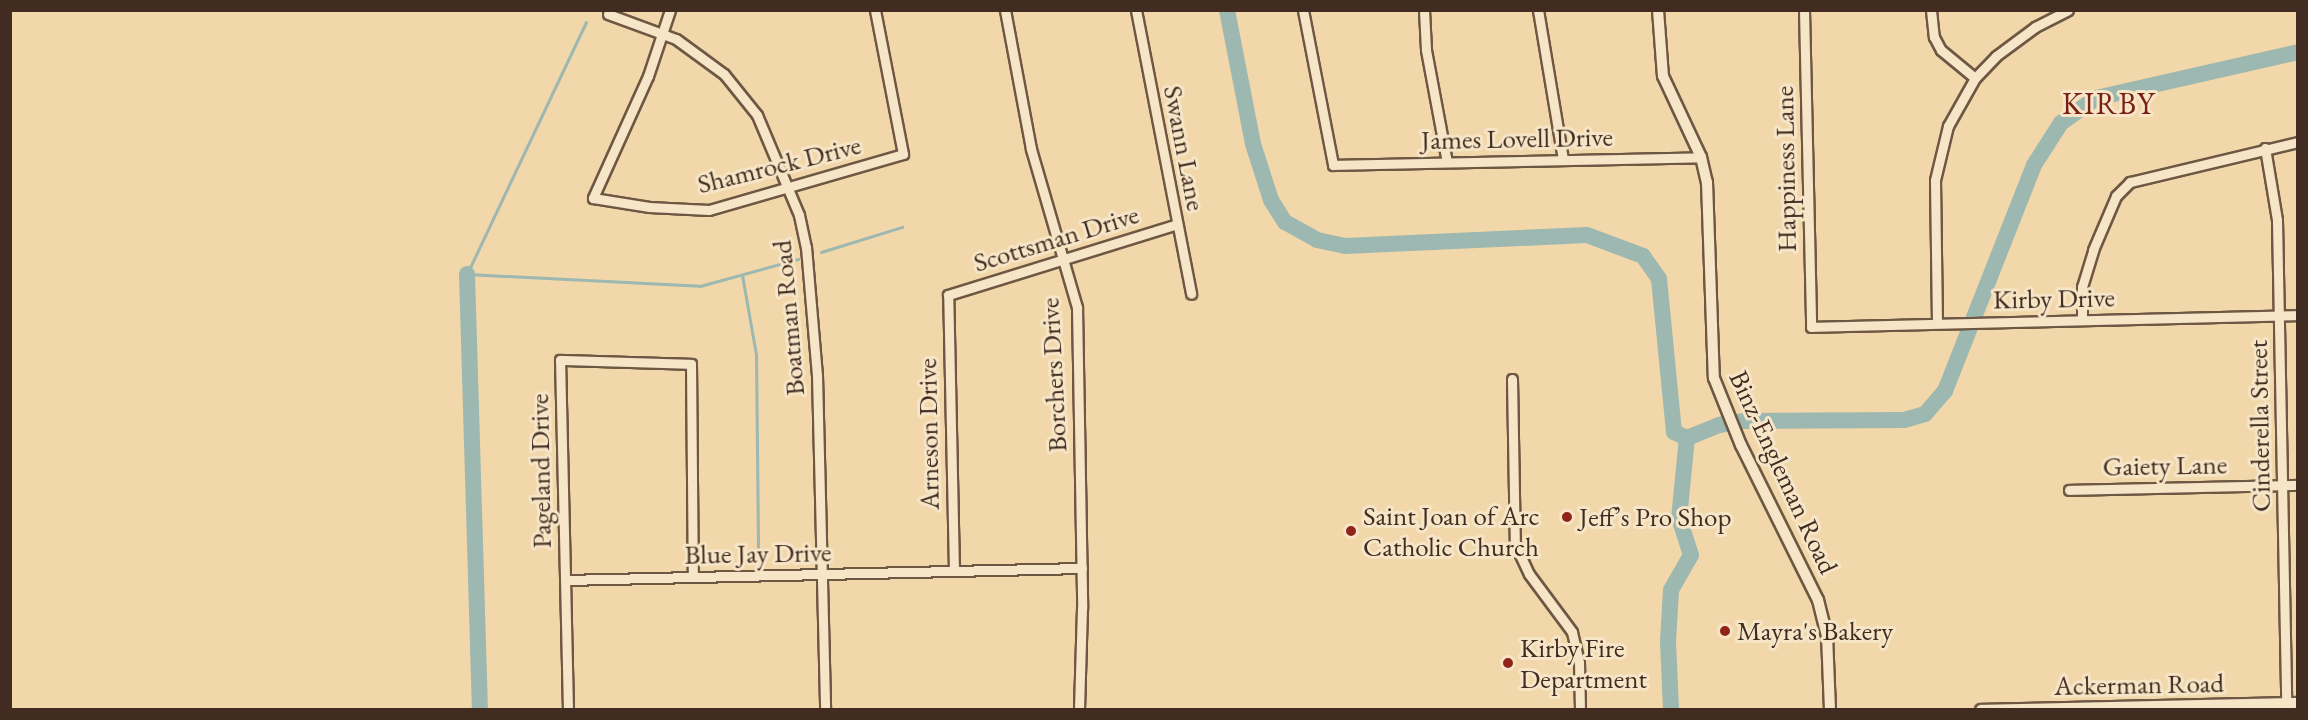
<!DOCTYPE html>
<meta charset="utf-8">
<style>
body{margin:0}
#map{position:relative;width:2308px;height:720px;overflow:hidden;background:#f1d7a9;font-family:"EB Garamond",serif}
div>[style]{position:absolute}
.stream>*{height:3px;margin:-1.5px;padding:0 1.5px;transform-origin:1.5px;border-radius:1.5px;background:#9cb8b0}
.river>*{height:16px;margin:-8px;padding:0 8px;transform-origin:8px;border-radius:8px;background:#9cb8b0}
.roads{filter:drop-shadow(2px 0 #6e5743) drop-shadow(-2px 0 #6e5743) drop-shadow(0 2px #6e5743) drop-shadow(0 -2px #6e5743)}
.minor>*{height:9px;margin:-4.5px;padding:0 4.5px;transform-origin:4.5px;border-radius:4.5px;background:#f6e5c7}
.tertiary>*{height:10px;margin:-5px;padding:0 5px;transform-origin:5px;border-radius:5px;background:#f6e5c7}
.dots>*{width:16px;height:16px;translate:-50% -50%;box-sizing:border-box;border:3px solid #f6e5c7;border-radius:50%}
span{translate:-50% -50%;white-space:nowrap;text-align:center;line-height:1.15;-webkit-text-stroke:6px #f6e5c7;paint-order:stroke}
.street-label{font-size:27px;color:#422c21}
.poi-label{font-size:27px;color:#422c21}
.left{translate:0 -50%;text-align:left}
.quarter-label{font-size:30px;color:#7a1f14;letter-spacing:1.5px}
.frame{position:absolute;inset:0;border:12px solid #422c21;pointer-events:none}
</style>
<div id="map">
<div class="stream">
<i style="left:586px;top:22px;width:279px;rotate:115.3deg"></i>
<i style="left:467px;top:274px;width:233px;rotate:2.9deg"></i>
<i style="left:700px;top:286px;width:102px;rotate:-15.4deg"></i>
<i style="left:821px;top:252px;width:85px;rotate:-17.2deg"></i>
<i style="left:742px;top:275px;width:80px;rotate:80deg"></i>
<i style="left:756px;top:354px;width:208px;rotate:89.4deg"></i>
</div>
<div class="river">
<i style="left:1227px;top:10px;width:136px;rotate:79deg"></i>
<i style="left:1253px;top:144px;width:59px;rotate:72.2deg"></i>
<i style="left:1271px;top:200px;width:26px;rotate:58deg"></i>
<i style="left:1285px;top:222px;width:37px;rotate:29deg"></i>
<i style="left:1317px;top:240px;width:29px;rotate:12deg"></i>
<i style="left:1345px;top:246px;width:242px;rotate:-2.6deg"></i>
<i style="left:1587px;top:235px;width:60px;rotate:20.6deg"></i>
<i style="left:1643px;top:256px;width:28px;rotate:55deg"></i>
<i style="left:1659px;top:279px;width:154px;rotate:84.4deg"></i>
<i style="left:1674px;top:432px;width:14px;rotate:25deg"></i>
<i style="left:467px;top:274px;width:436px;rotate:88.3deg"></i>
<i style="left:1671px;top:710px;width:68px;rotate:-92.5deg"></i>
<i style="left:1668px;top:642px;width:52px;rotate:-86.7deg"></i>
<i style="left:1671px;top:590px;width:40px;rotate:-60.3deg"></i>
<i style="left:1691px;top:555px;width:38px;rotate:-108deg"></i>
<i style="left:1679px;top:519px;width:81px;rotate:-84.4deg"></i>
<i style="left:1687px;top:438px;width:35px;rotate:-22deg"></i>
<i style="left:1719px;top:425px;width:26px;rotate:-9deg"></i>
<i style="left:1745px;top:421px;width:159px;rotate:-0.4deg"></i>
<i style="left:1904px;top:420px;width:22px;rotate:-16deg"></i>
<i style="left:1925px;top:414px;width:30px;rotate:-49deg"></i>
<i style="left:1945px;top:391px;width:243px;rotate:-68.5deg"></i>
<i style="left:2034px;top:165px;width:50px;rotate:-57.3deg"></i>
<i style="left:2061px;top:123px;width:43px;rotate:-35.5deg"></i>
<i style="left:2096px;top:98px;width:207px;rotate:-12.8deg"></i>
</div>
<div class="roads">
<div class="minor">
<i style="left:670px;top:10px;width:70px;rotate:108.4deg"></i>
<i style="left:648px;top:76px;width:134px;rotate:114.3deg"></i>
<i style="left:593px;top:198px;width:57px;rotate:9.1deg"></i>
<i style="left:649px;top:207px;width:60px;rotate:2.9deg"></i>
<i style="left:709px;top:210px;width:202px;rotate:-16.1deg"></i>
<i style="left:903px;top:154px;width:147px;rotate:-101deg"></i>
<i style="left:1005px;top:10px;width:141px;rotate:79.4deg"></i>
<i style="left:1031px;top:149px;width:165px;rotate:73.8deg"></i>
<i style="left:1077px;top:307px;width:301px;rotate:89deg"></i>
<i style="left:1082px;top:608px;width:102px;rotate:91.7deg"></i>
<i style="left:1136px;top:10px;width:289px;rotate:79deg"></i>
<i style="left:1303px;top:10px;width:158px;rotate:79deg"></i>
<i style="left:1333px;top:165px;width:368px;rotate:-1.2deg"></i>
<i style="left:1424px;top:10px;width:40px;rotate:87.1deg"></i>
<i style="left:1426px;top:50px;width:114px;rotate:79.4deg"></i>
<i style="left:1538px;top:10px;width:151px;rotate:80.5deg"></i>
<i style="left:1804px;top:10px;width:317px;rotate:88.7deg"></i>
<i style="left:1811px;top:327px;width:487px;rotate:-1.4deg"></i>
<i style="left:1931px;top:10px;width:27px;rotate:84deg"></i>
<i style="left:1934px;top:37px;width:15px;rotate:62deg"></i>
<i style="left:1941px;top:50px;width:44px;rotate:39.5deg"></i>
<i style="left:608px;top:14px;width:72px;rotate:20.2deg"></i>
<i style="left:676px;top:39px;width:59px;rotate:36.1deg"></i>
<i style="left:724px;top:74px;width:53px;rotate:51.2deg"></i>
<i style="left:757px;top:115px;width:108px;rotate:67.2deg"></i>
<i style="left:799px;top:215px;width:33px;rotate:78deg"></i>
<i style="left:806px;top:247px;width:128px;rotate:85.1deg"></i>
<i style="left:817px;top:375px;width:335px;rotate:88.6deg"></i>
<i style="left:2265px;top:148px;width:73px;rotate:80.5deg"></i>
<i style="left:2277px;top:220px;width:483px;rotate:88.9deg"></i>
<i style="left:2082px;top:320px;width:33px;rotate:-90deg"></i>
<i style="left:2082px;top:287px;width:39px;rotate:-73deg"></i>
<i style="left:2093px;top:250px;width:59px;rotate:-66.9deg"></i>
<i style="left:2116px;top:196px;width:20px;rotate:-45deg"></i>
<i style="left:2130px;top:182px;width:173px;rotate:-13.4deg"></i>
<i style="left:1937px;top:323px;width:143px;rotate:-90.8deg"></i>
<i style="left:1935px;top:180px;width:56px;rotate:-76.5deg"></i>
<i style="left:1948px;top:126px;width:55px;rotate:-60.6deg"></i>
<i style="left:1975px;top:78px;width:30px;rotate:-46deg"></i>
<i style="left:1996px;top:56px;width:49px;rotate:-36.6deg"></i>
<i style="left:2035px;top:27px;width:37px;rotate:-27deg"></i>
<i style="left:1512px;top:379px;width:165px;rotate:89deg"></i>
<i style="left:1515px;top:544px;width:33px;rotate:65deg"></i>
<i style="left:1529px;top:574px;width:72px;rotate:53.4deg"></i>
<i style="left:1572px;top:632px;width:31px;rotate:77deg"></i>
<i style="left:1579px;top:662px;width:48px;rotate:88.8deg"></i>
<i style="left:2069px;top:490px;width:229px;rotate:-1.3deg"></i>
<i style="left:954px;top:571px;width:276px;rotate:-91.2deg"></i>
<i style="left:948px;top:295px;width:240px;rotate:-17.2deg"></i>
<i style="left:565px;top:580px;width:517px;rotate:-1.33deg"></i>
<i style="left:568px;top:710px;width:350px;rotate:-91.3deg"></i>
<i style="left:560px;top:360px;width:131px;rotate:1.7deg"></i>
<i style="left:691px;top:364px;width:213px;rotate:89.5deg"></i>
</div>
<div class="tertiary">
<i style="left:1658px;top:10px;width:66px;rotate:85.7deg"></i>
<i style="left:1663px;top:76px;width:89px;rotate:64.9deg"></i>
<i style="left:1701px;top:157px;width:26px;rotate:77deg"></i>
<i style="left:1707px;top:182px;width:196px;rotate:88deg"></i>
<i style="left:1714px;top:378px;width:72px;rotate:68.1deg"></i>
<i style="left:1741px;top:445px;width:173px;rotate:63.6deg"></i>
<i style="left:1818px;top:600px;width:36px;rotate:76deg"></i>
<i style="left:1827px;top:635px;width:75px;rotate:87.7deg"></i>
<i style="left:1981px;top:710px;width:317px;rotate:-1.3deg"></i>
</div>
</div>
<div class="dots">
<i style="left:1567px;top:517px;background:#8f2418"></i>
<i style="left:1351px;top:531px;background:#8f2418"></i>
<i style="left:1725px;top:631px;background:#8f2418"></i>
<i style="left:1508px;top:663px;background:#8f2418"></i>
</div>
<div class="street-label">
<span style="left:1517px;top:138px;rotate:-1deg">James Lovell Drive</span>
<span style="left:1185px;top:148px;rotate:79deg">Swann Lane</span>
<span style="left:779px;top:164px;rotate:-14deg">Shamrock Drive</span>
<span style="left:1785px;top:169px;rotate:-91deg">Happiness Lane</span>
<span style="left:1056px;top:238px;rotate:-17deg">Scottsman Drive</span>
<span style="left:2054px;top:298px;rotate:-1deg">Kirby Drive</span>
<span style="left:788px;top:318px;rotate:-95deg">Boatman Road</span>
<span style="left:1053px;top:375px;rotate:-93deg">Borchers Drive</span>
<span style="left:2259px;top:426px;rotate:-91deg">Cinderella Street</span>
<span style="left:928px;top:434px;rotate:-91deg">Arneson Drive</span>
<span style="left:2165px;top:465px;rotate:-1deg">Gaiety Lane</span>
<span style="left:540px;top:471px;rotate:-91deg">Pageland Drive</span>
<span style="left:1784px;top:472px;rotate:65deg">Binz-Engleman Road</span>
<span style="left:758px;top:553px;rotate:-1deg">Blue Jay Drive</span>
<span style="left:2139px;top:684px;rotate:-1deg">Ackerman Road</span>
</div>
<div class="poi-label">
<span class="left" style="left:1363px;top:531px">Saint Joan of Arc<br>Catholic Church</span>
<span class="left" style="left:1579px;top:517px">Jeff’s Pro Shop</span>
<span class="left" style="left:1737px;top:631px">Mayra's Bakery</span>
<span class="left" style="left:1520px;top:663px">Kirby Fire<br>Department</span>
</div>
<div class="quarter-label">
<span style="left:2109px;top:104px">KIRBY</span>
</div>
<div class="frame"></div>
</div>
